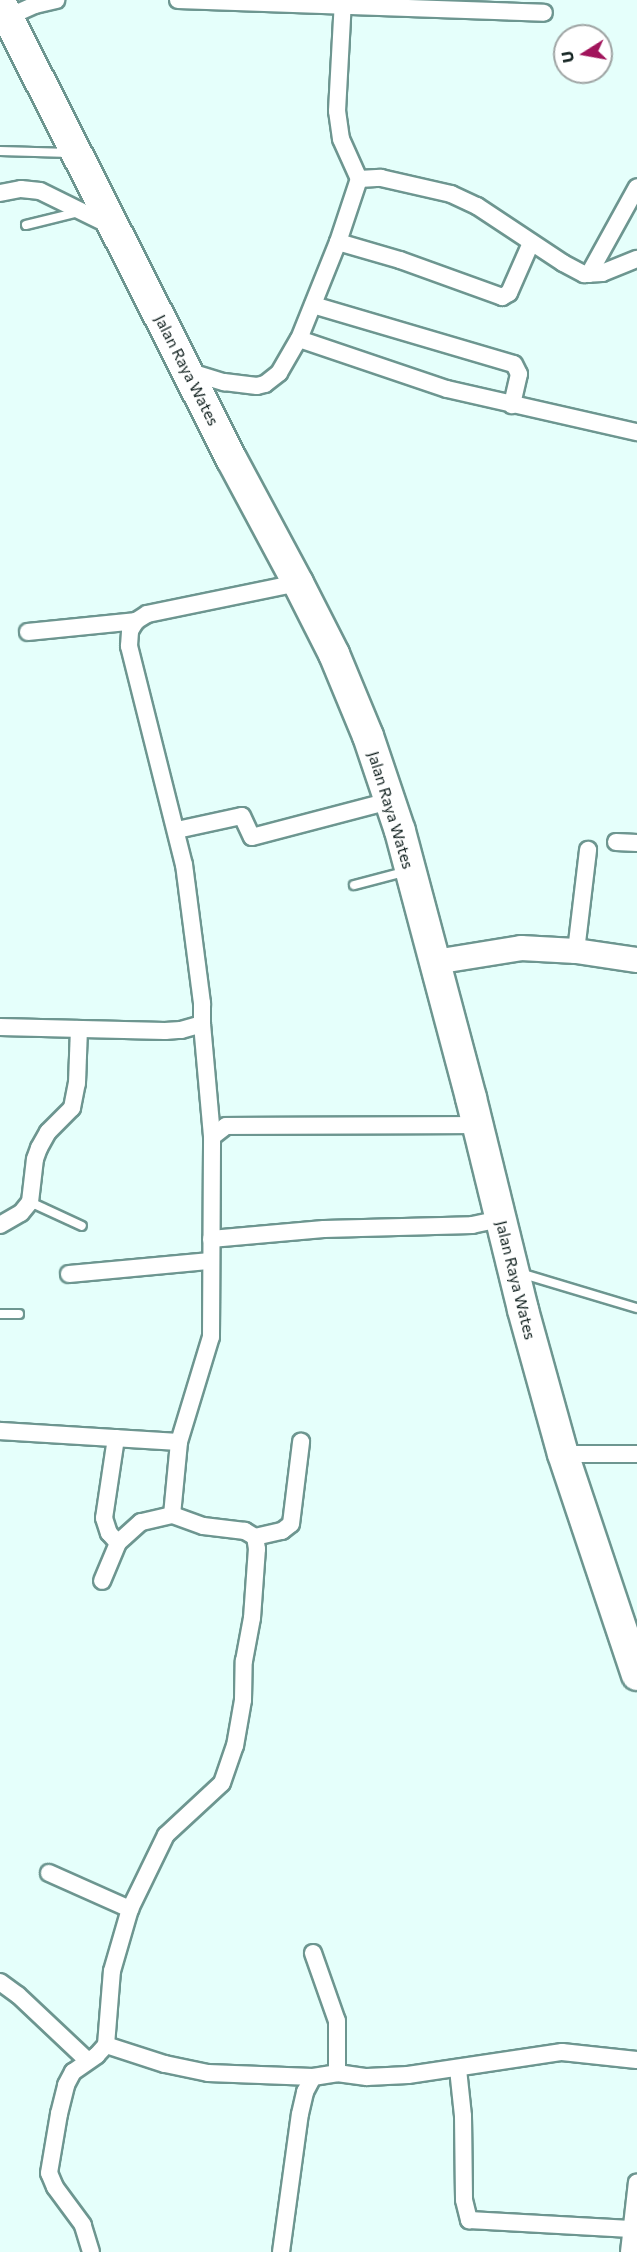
<!DOCTYPE html>
<style>
body{margin:0}
#map{position:relative;width:637px;height:2252px;overflow:hidden;background:#e5fffb;font-family:Commissioner,sans-serif}
div>[style]{position:absolute}
.roads{filter:drop-shadow(2px 0 #6d9690) drop-shadow(-2px 0 #6d9690) drop-shadow(0 2px #6d9690) drop-shadow(0 -2px #6d9690)}
.lane>*{height:8px;margin:-4px;padding:0 4px;transform-origin:4px;border-radius:4px;background:#fff}
.street>*{height:16px;margin:-8px;padding:0 8px;transform-origin:8px;border-radius:8px;background:#fff}
.secondary>*{height:24px;margin:-12px;padding:0 12px;transform-origin:12px;border-radius:12px;background:#fff}
.highway>*{height:30px;margin:-15px;padding:0 15px;transform-origin:15px;border-radius:15px;background:#fff}
span{translate:-50% -50%;white-space:nowrap;text-align:center;line-height:1.15;-webkit-text-stroke:6px #fff;paint-order:stroke}
.street-label{font-size:16px;color:#0e1e1c}
.north{position:absolute;left:553px;top:24px;width:60px;height:60px;box-sizing:border-box;background:#fff;border:2px solid #9fa5a4;border-radius:50%;rotate:259deg;font-size:16px;font-weight:700;line-height:24px;text-align:center;color:#0e1e1c}
.north::after{content:'';display:block;margin:auto;width:21px;height:27px;background:#a1145b;clip-path:polygon(50% 0,100% 100%,50% 72%,0 100%)}
</style>
<div id="map">
<div class="roads">
<div class="lane">
<i style="left:0;top:151px;width:70px;rotate:1.6deg"></i>
<i style="left:26px;top:225px;width:55px;rotate:-13.8deg"></i>
<i style="left:354px;top:885px;width:52px;rotate:-14.6deg"></i>
<i style="left:30px;top:1202px;width:57px;rotate:24.8deg"></i>
<i style="left:520px;top:1273px;width:122px;rotate:16.7deg"></i>
<i style="left:0;top:1314px;width:19px"></i>
</div>
<div class="street">
<i style="left:178px;top:0;width:366px;rotate:2deg"></i>
<i style="left:8px;top:17px;width:30px;rotate:-24deg"></i>
<i style="left:35px;top:5px;width:22px;rotate:-13deg"></i>
<i style="left:359px;top:179px;width:22px;rotate:-3deg"></i>
<i style="left:381px;top:178px;width:72px;rotate:12.9deg"></i>
<i style="left:451px;top:194px;width:29px;rotate:25deg"></i>
<i style="left:477px;top:206px;width:103px;rotate:33.5deg"></i>
<i style="left:563px;top:263px;width:24px;rotate:28deg"></i>
<i style="left:584px;top:274px;width:18px;rotate:-3deg"></i>
<i style="left:602px;top:273px;width:38px;rotate:-22deg"></i>
<i style="left:0;top:193px;width:21px;rotate:-11deg"></i>
<i style="left:21px;top:189px;width:19px;rotate:6deg"></i>
<i style="left:40px;top:191px;width:79px;rotate:26.2deg"></i>
<i style="left:338px;top:242px;width:65px;rotate:16.2deg"></i>
<i style="left:400px;top:260px;width:109px;rotate:19.9deg"></i>
<i style="left:502px;top:297px;width:8px;rotate:-30deg"></i>
<i style="left:509px;top:293px;width:55px;rotate:-66.3deg"></i>
<i style="left:589px;top:274px;width:99px;rotate:-61.1deg"></i>
<i style="left:313px;top:305px;width:209px;rotate:16.4deg"></i>
<i style="left:514px;top:364px;width:11px;rotate:63deg"></i>
<i style="left:519px;top:374px;width:32px;rotate:103deg"></i>
<i style="left:299px;top:339px;width:156px;rotate:18.7deg"></i>
<i style="left:447px;top:389px;width:195px;rotate:12.8deg"></i>
<i style="left:187px;top:371px;width:39px;rotate:17deg"></i>
<i style="left:224px;top:382px;width:33px;rotate:7deg"></i>
<i style="left:257px;top:386px;width:8px;rotate:-14deg"></i>
<i style="left:265px;top:384px;width:18px;rotate:-38deg"></i>
<i style="left:279px;top:373px;width:39px;rotate:-60deg"></i>
<i style="left:299px;top:339px;width:105px;rotate:-68.1deg"></i>
<i style="left:338px;top:242px;width:66px;rotate:-71.6deg"></i>
<i style="left:359px;top:179px;width:44px;rotate:-114.2deg"></i>
<i style="left:341px;top:139px;width:28px;rotate:-98deg"></i>
<i style="left:337px;top:111px;width:111px;rotate:-86.9deg"></i>
<i style="left:28px;top:632px;width:109px;rotate:-5.8deg"></i>
<i style="left:177px;top:830px;width:66px;rotate:-12.2deg"></i>
<i style="left:242px;top:816px;width:23px;rotate:65deg"></i>
<i style="left:252px;top:837px;width:142px;rotate:-14.7deg"></i>
<i style="left:616px;top:842px;width:21px;rotate:3deg"></i>
<i style="left:576px;top:951px;width:102px;rotate:-83.2deg"></i>
<i style="left:202px;top:1024px;width:113px;rotate:84.9deg"></i>
<i style="left:0;top:1027px;width:165px;rotate:1.4deg"></i>
<i style="left:165px;top:1031px;width:16px;rotate:-4deg"></i>
<i style="left:181px;top:1030px;width:22px;rotate:-16deg"></i>
<i style="left:202px;top:1024px;width:21px;rotate:-90deg"></i>
<i style="left:202px;top:1003px;width:139px;rotate:-97.4deg"></i>
<i style="left:184px;top:865px;width:226px;rotate:-104.1deg"></i>
<i style="left:129px;top:646px;width:15px;rotate:-86deg"></i>
<i style="left:130px;top:631px;width:12px;rotate:-59deg"></i>
<i style="left:136px;top:621px;width:13px;rotate:-32deg"></i>
<i style="left:147px;top:614px;width:154px;rotate:-11.6deg"></i>
<i style="left:0;top:1225px;width:24px;rotate:-30deg"></i>
<i style="left:21px;top:1213px;width:14px;rotate:-51deg"></i>
<i style="left:30px;top:1202px;width:43px;rotate:-83.4deg"></i>
<i style="left:35px;top:1159px;width:12px;rotate:-70deg"></i>
<i style="left:39px;top:1148px;width:18px;rotate:-61deg"></i>
<i style="left:48px;top:1132px;width:34px;rotate:-45deg"></i>
<i style="left:72px;top:1108px;width:25px;rotate:-79deg"></i>
<i style="left:77px;top:1083px;width:54px;rotate:-87.9deg"></i>
<i style="left:211px;top:1239px;width:113px;rotate:-5.1deg"></i>
<i style="left:324px;top:1229px;width:148px;rotate:-1.5deg"></i>
<i style="left:472px;top:1225px;width:30px;rotate:-12deg"></i>
<i style="left:69px;top:1274px;width:142px;rotate:-5.3deg"></i>
<i style="left:0;top:1431px;width:179px;rotate:3.5deg"></i>
<i style="left:116px;top:1438px;width:81px;rotate:98.5deg"></i>
<i style="left:104px;top:1518px;width:16px;rotate:72deg"></i>
<i style="left:109px;top:1533px;width:13px;rotate:48deg"></i>
<i style="left:563px;top:1454px;width:74px"></i>
<i style="left:172px;top:1515px;width:73px;rotate:-84.5deg"></i>
<i style="left:179px;top:1442px;width:110px;rotate:-73.1deg"></i>
<i style="left:211px;top:1337px;width:200px;rotate:-89.7deg"></i>
<i style="left:212px;top:1137px;width:18px;rotate:-38deg"></i>
<i style="left:226px;top:1126px;width:252px;rotate:-0.2deg"></i>
<i style="left:255px;top:1537px;width:28px;rotate:-13deg"></i>
<i style="left:282px;top:1531px;width:11px;rotate:-38deg"></i>
<i style="left:291px;top:1524px;width:83px;rotate:-83deg"></i>
<i style="left:49px;top:1873px;width:89px;rotate:24deg"></i>
<i style="left:313px;top:1953px;width:72px;rotate:70.6deg"></i>
<i style="left:337px;top:2021px;width:52px;rotate:90deg"></i>
<i style="left:0;top:1982px;width:22px;rotate:36deg"></i>
<i style="left:18px;top:1995px;width:96px;rotate:43.3deg"></i>
<i style="left:106px;top:2045px;width:62px;rotate:17.9deg"></i>
<i style="left:165px;top:2064px;width:44px;rotate:11.8deg"></i>
<i style="left:208px;top:2073px;width:105px;rotate:2.2deg"></i>
<i style="left:313px;top:2077px;width:24px;rotate:-9deg"></i>
<i style="left:337px;top:2073px;width:30px;rotate:8deg"></i>
<i style="left:367px;top:2077px;width:41px;rotate:-2.8deg"></i>
<i style="left:408px;top:2075px;width:156px;rotate:-8.5deg"></i>
<i style="left:562px;top:2052px;width:75px;rotate:6.1deg"></i>
<i style="left:458px;top:2069px;width:47px;rotate:83.9deg"></i>
<i style="left:463px;top:2116px;width:84px;rotate:89.3deg"></i>
<i style="left:464px;top:2200px;width:21px;rotate:76deg"></i>
<i style="left:469px;top:2220px;width:162px;rotate:3.2deg"></i>
<i style="left:91px;top:2252px;width:28px;rotate:-107deg"></i>
<i style="left:83px;top:2225px;width:47px;rotate:-126.4deg"></i>
<i style="left:55px;top:2187px;width:15px;rotate:-113deg"></i>
<i style="left:49px;top:2173px;width:60px;rotate:-80.4deg"></i>
<i style="left:59px;top:2114px;width:30px;rotate:-76deg"></i>
<i style="left:66px;top:2085px;width:15px;rotate:-62deg"></i>
<i style="left:73px;top:2072px;width:29px;rotate:-35deg"></i>
<i style="left:97px;top:2055px;width:13px;rotate:-48deg"></i>
<i style="left:106px;top:2045px;width:74px;rotate:-85.4deg"></i>
<i style="left:112px;top:1971px;width:65px;rotate:-73.8deg"></i>
<i style="left:130px;top:1909px;width:82px;rotate:-64.1deg"></i>
<i style="left:166px;top:1835px;width:76px;rotate:-42.9deg"></i>
<i style="left:222px;top:1783px;width:39px;rotate:-71deg"></i>
<i style="left:235px;top:1746px;width:47px;rotate:-80.1deg"></i>
<i style="left:243px;top:1700px;width:39px;rotate:-89deg"></i>
<i style="left:244px;top:1661px;width:44px;rotate:-79.5deg"></i>
<i style="left:252px;top:1618px;width:69px;rotate:-85.9deg"></i>
<i style="left:257px;top:1549px;width:12px;rotate:-99deg"></i>
<i style="left:255px;top:1537px;width:12px;rotate:-149deg"></i>
<i style="left:245px;top:1531px;width:42px;rotate:-173.2deg"></i>
<i style="left:203px;top:1526px;width:33px;rotate:-160deg"></i>
<i style="left:172px;top:1515px;width:32px;rotate:167deg"></i>
<i style="left:141px;top:1522px;width:31px;rotate:138deg"></i>
<i style="left:118px;top:1543px;width:41px;rotate:112.8deg"></i>
<i style="left:281px;top:2252px;width:139px;rotate:-82.2deg"></i>
<i style="left:300px;top:2114px;width:23px;rotate:-77deg"></i>
<i style="left:305px;top:2092px;width:17px;rotate:-62deg"></i>
<i style="left:629px;top:2252px;width:70px;rotate:-83.5deg"></i>
</div>
<div class="secondary">
<i style="left:435px;top:962px;width:87px;rotate:-9.2deg"></i>
<i style="left:521px;top:948px;width:55px;rotate:3.1deg"></i>
<i style="left:576px;top:951px;width:62px;rotate:8.4deg"></i>
</div>
<div class="highway">
<i style="left:0;top:2px;width:513px;rotate:63.14deg"></i>
<i style="left:232px;top:460px;width:140px;rotate:61.8deg"></i>
<i style="left:298px;top:583px;width:80px;rotate:63.1deg"></i>
<i style="left:334px;top:654px;width:89px;rotate:67.5deg"></i>
<i style="left:368px;top:736px;width:100px;rotate:71.4deg"></i>
<i style="left:400px;top:831px;width:276px;rotate:75.1deg"></i>
<i style="left:471px;top:1098px;width:218px;rotate:76.2deg"></i>
<i style="left:523px;top:1310px;width:149px;rotate:74.5deg"></i>
<i style="left:563px;top:1454px;width:233px;rotate:71.5deg"></i>
</div>
</div>
<div class="street-label">
<span style="left:187px;top:370px;rotate:63deg">Jalan Raya Wates</span>
<span style="left:391px;top:810px;rotate:73deg">Jalan Raya Wates</span>
<span style="left:516px;top:1280px;rotate:76deg">Jalan Raya Wates</span>
</div>
<div class="north">U</div>
</div>
